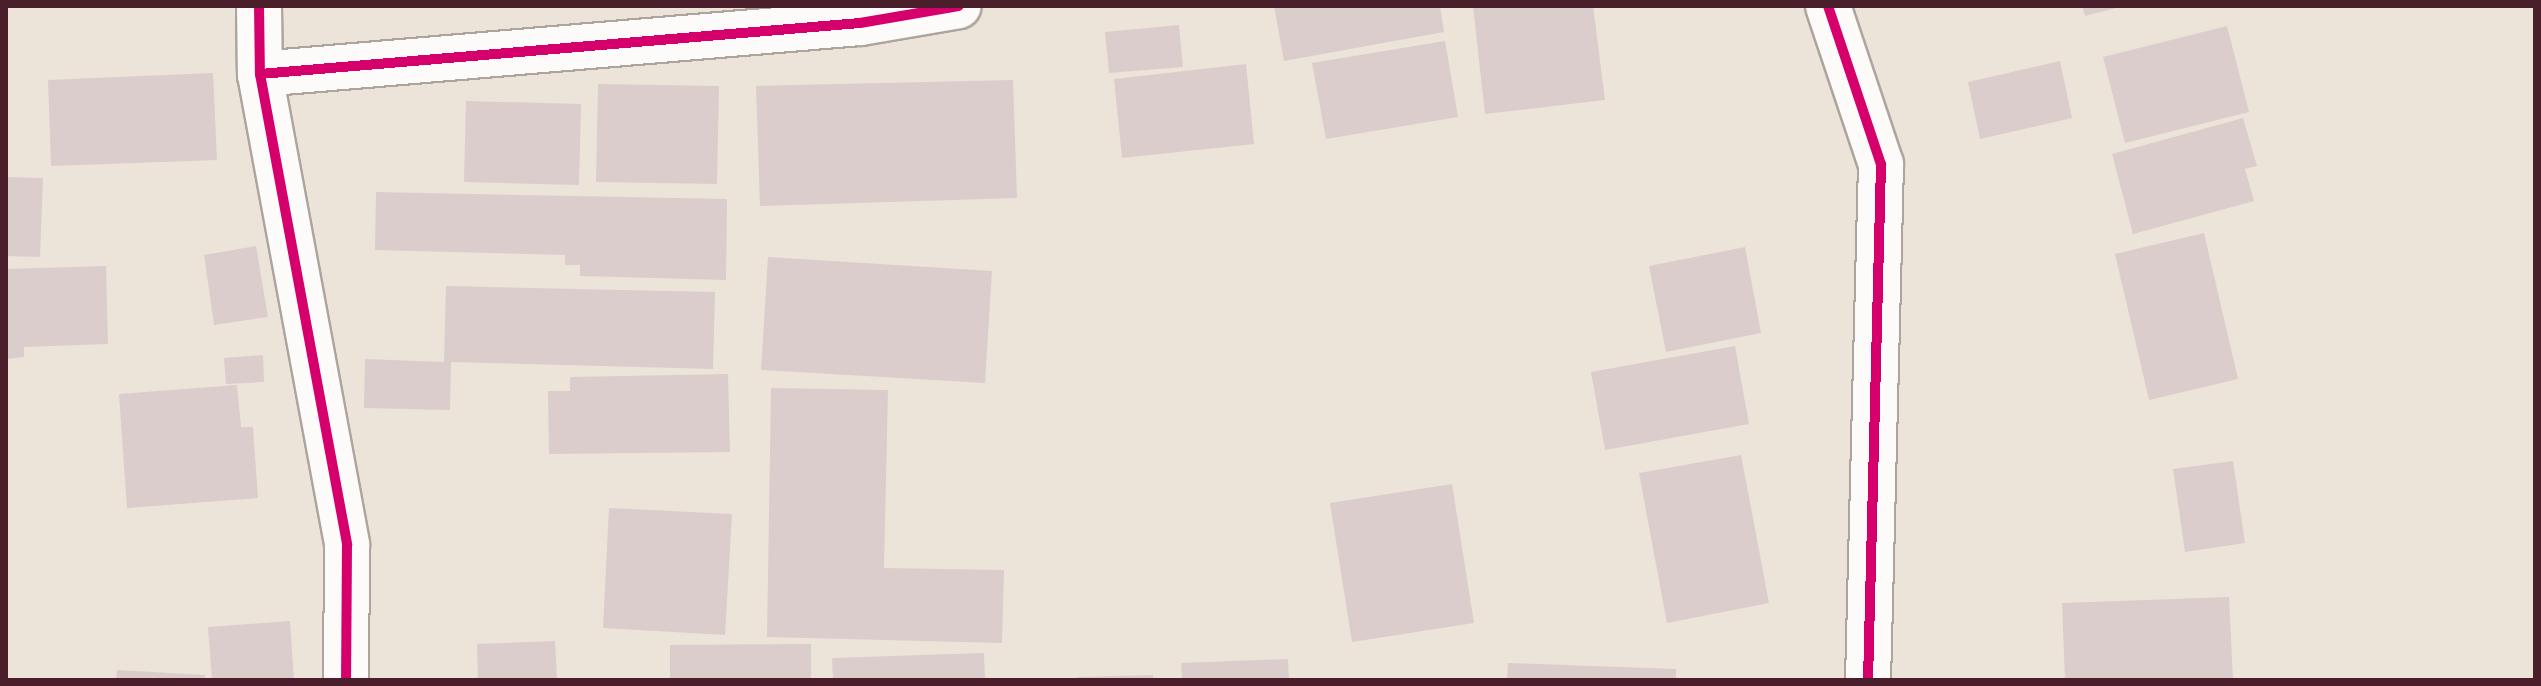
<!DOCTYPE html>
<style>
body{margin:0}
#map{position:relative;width:2541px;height:686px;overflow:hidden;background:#ece4d8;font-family:"Indie Flower",sans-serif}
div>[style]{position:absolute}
.building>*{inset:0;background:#dbcdcc}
.roads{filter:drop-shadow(2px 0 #aea49e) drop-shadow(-2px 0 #aea49e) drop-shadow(0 2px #aea49e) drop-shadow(0 -2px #aea49e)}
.street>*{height:44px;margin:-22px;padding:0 22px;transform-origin:22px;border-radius:22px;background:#fcfbf9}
.cycleway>*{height:10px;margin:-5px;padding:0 5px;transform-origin:5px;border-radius:5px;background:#d6006c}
span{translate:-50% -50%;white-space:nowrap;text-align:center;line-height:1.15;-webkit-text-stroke:7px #f6f6f2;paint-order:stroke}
.frame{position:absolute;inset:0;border:8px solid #4a1f2b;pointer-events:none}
</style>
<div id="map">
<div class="building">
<i style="clip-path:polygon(1274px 6px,1440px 6px,1444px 32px,1284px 61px)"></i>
<i style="clip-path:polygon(1473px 6px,1593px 6px,1605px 100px,1485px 114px)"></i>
<i style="clip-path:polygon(2082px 6px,2120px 6px,2120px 7px,2085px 16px)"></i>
<i style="clip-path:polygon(1179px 25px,1183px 67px,1109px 73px,1105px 32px)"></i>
<i style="clip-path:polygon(2227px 26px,2249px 112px,2125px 143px,2103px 57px)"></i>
<i style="clip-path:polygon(1445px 41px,1458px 117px,1326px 139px,1312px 63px)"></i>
<i style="clip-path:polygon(2060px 61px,2072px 118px,1980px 139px,1968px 82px)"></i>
<i style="clip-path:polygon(1246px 64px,1254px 144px,1122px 158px,1114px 79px)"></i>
<i style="clip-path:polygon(213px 73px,217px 160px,51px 166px,48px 80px)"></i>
<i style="clip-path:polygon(1013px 80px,1017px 198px,760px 206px,756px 86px)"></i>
<i style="clip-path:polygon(598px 84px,719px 86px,717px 184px,596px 182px)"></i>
<i style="clip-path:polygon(466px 101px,581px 104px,579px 185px,464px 182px)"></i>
<i style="clip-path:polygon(2243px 118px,2257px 166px,2245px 169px,2254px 201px,2133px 234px,2112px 154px)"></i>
<i style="clip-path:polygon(6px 177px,43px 178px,40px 257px,6px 256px)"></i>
<i style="clip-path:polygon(376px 192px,727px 199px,726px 280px,580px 276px,580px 265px,565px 265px,565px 255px,375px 250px)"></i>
<i style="clip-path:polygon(2204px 233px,2238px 379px,2149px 400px,2115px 254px)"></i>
<i style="clip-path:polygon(256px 246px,268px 317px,214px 325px,204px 255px)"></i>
<i style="clip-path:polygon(1745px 247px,1761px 333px,1666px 352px,1649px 266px)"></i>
<i style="clip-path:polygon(768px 257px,992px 271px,985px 383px,761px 370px)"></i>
<i style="clip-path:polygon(106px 266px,108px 344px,24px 347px,24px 357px,6px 359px,6px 269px)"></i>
<i style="clip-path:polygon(446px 286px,715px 292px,713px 369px,451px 362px,450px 410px,364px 408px,365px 359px,444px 362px)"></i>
<i style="clip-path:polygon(1735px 346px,1749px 424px,1605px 450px,1591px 372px)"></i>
<i style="clip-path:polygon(263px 355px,264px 382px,226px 384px,224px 358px)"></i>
<i style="clip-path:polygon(728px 374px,730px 452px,549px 454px,548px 391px,570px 391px,570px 377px)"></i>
<i style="clip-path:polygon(237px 385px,241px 427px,253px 427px,258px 498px,127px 508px,119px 394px)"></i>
<i style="clip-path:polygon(771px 388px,888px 390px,884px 568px,1004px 570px,1002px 643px,767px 637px)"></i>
<i style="clip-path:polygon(1741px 455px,1769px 603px,1667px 623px,1639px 473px)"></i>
<i style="clip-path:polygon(2233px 461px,2245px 543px,2185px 552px,2173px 469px)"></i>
<i style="clip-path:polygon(1452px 484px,1474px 623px,1352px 642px,1330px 503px)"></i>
<i style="clip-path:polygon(609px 508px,732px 514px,725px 635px,603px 628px)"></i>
<i style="clip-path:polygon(2229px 597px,2233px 680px,2065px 680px,2062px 603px)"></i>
<i style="clip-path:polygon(290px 621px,294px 680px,212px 680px,208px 627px)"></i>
<i style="clip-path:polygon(555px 641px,557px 680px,478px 680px,477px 644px)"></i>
<i style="clip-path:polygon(811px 644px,811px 680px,670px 680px,670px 645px)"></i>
<i style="clip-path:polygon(984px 653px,985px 680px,833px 680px,832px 658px)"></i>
<i style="clip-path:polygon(1288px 659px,1289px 680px,1182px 680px,1181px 663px)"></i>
<i style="clip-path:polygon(1508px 663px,1676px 669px,1676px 680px,1507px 680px)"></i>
<i style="clip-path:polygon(117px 670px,205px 675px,205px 680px,116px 680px)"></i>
<i style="clip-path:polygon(1153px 675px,1153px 680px,1077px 680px,1077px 677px)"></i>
</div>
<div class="roads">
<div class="street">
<i style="left:259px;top:6px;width:68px;rotate:89.2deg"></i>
<i style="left:260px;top:74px;width:479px;rotate:79.5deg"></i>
<i style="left:347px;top:545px;width:135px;rotate:90.4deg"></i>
<i style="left:1828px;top:6px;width:167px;rotate:71.5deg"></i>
<i style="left:1881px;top:164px;width:516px;rotate:91.44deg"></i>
<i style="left:260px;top:74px;width:602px;rotate:-4.86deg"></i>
<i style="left:860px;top:23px;width:100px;rotate:-9.7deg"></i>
</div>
</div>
<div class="cycleway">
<i style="left:259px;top:6px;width:68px;rotate:89.2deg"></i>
<i style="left:260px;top:74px;width:479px;rotate:79.5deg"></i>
<i style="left:347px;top:545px;width:135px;rotate:90.4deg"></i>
<i style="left:1828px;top:6px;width:167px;rotate:71.5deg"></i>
<i style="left:1881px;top:164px;width:516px;rotate:91.44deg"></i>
<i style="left:260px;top:74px;width:602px;rotate:-4.86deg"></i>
<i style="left:860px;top:23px;width:100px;rotate:-9.7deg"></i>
</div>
<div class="frame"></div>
</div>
